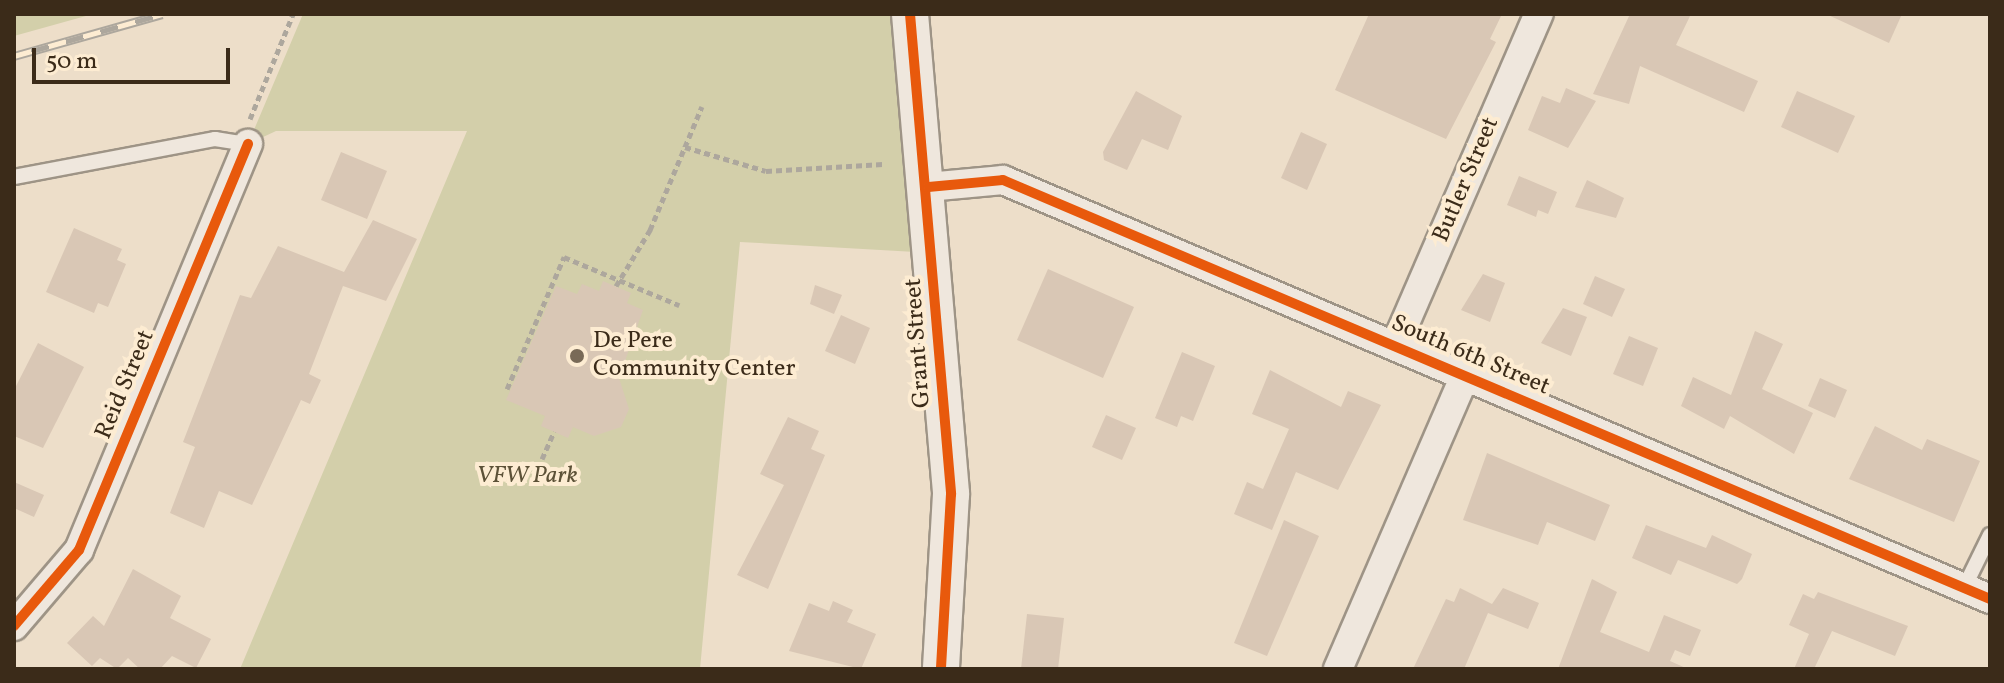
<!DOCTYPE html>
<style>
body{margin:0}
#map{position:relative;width:2004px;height:683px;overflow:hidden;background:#eddec9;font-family:Vollkorn,serif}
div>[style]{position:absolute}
.green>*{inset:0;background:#d3cfaa}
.building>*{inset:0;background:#d9c7b5}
.path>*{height:5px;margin-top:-2.5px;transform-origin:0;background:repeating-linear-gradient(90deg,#ada79d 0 6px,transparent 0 10px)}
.roads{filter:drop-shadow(2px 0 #9e9486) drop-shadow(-2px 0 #9e9486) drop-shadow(0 2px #9e9486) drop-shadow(0 -2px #9e9486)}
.service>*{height:14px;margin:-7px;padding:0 7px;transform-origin:7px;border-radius:7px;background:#efe7dd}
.minor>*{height:28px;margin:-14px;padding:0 14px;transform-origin:14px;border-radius:14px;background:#efe7dd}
.tertiary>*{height:36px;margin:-18px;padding:0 18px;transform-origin:18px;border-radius:18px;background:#efe7dd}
.rail>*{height:9px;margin-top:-4.5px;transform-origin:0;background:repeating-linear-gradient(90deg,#fdecd2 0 18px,#ada79d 0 36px);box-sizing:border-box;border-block:2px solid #ada79d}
.cycleway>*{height:10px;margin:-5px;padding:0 5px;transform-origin:5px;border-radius:5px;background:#e8590c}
.dots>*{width:22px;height:22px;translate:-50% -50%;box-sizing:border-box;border:4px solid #fdecd2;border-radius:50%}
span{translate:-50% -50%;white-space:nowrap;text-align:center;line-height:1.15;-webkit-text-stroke:8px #fdecd2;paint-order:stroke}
.street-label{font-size:24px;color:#3b2b19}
.poi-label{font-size:24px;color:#3b2b19}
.left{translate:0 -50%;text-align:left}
.park-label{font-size:24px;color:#5c5137;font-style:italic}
.frame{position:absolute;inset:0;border:16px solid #3b2b19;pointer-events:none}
.scale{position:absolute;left:32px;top:48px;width:198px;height:36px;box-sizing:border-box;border:4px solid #3b2b19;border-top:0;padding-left:10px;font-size:24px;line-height:28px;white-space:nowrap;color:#3b2b19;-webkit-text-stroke:6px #fdecd2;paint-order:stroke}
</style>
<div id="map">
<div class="green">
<i style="clip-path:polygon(14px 14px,93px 14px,14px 36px)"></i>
<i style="clip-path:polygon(303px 14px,910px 14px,933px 253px,740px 242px,700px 669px,240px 669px,467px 131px,276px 131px,248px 144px)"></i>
</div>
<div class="building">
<i style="clip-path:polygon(1369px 14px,1502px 14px,1490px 39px,1496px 42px,1446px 139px,1335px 90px)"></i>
<i style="clip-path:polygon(1630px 14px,1691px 14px,1676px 45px,1758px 81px,1744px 112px,1640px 66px,1629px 104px,1593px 94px)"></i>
<i style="clip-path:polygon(1826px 14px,1902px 14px,1889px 43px)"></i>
<i style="clip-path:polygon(1566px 88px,1596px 101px,1568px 148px,1528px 130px,1542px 96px,1560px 103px)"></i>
<i style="clip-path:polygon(1136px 91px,1182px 116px,1168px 150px,1142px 139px,1127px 170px,1104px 160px,1103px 152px)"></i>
<i style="clip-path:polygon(1797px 91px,1855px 116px,1838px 153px,1781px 127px)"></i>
<i style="clip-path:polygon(1301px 132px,1327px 144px,1307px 190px,1281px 178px)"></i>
<i style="clip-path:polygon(341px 152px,387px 171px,367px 219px,321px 200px)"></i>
<i style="clip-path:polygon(1519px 176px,1557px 192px,1548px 214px,1538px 210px,1536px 217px,1507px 205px)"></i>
<i style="clip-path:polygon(1587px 180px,1624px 198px,1616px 218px,1575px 207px)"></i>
<i style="clip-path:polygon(373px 220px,417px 239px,386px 301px,343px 286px,309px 374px,321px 380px,310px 404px,301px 400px,252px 505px,219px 491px,204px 528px,170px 513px,195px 447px,183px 442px,240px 295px,251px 298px,278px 246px,344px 272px)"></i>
<i style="clip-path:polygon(74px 228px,122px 249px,117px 260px,126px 264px,108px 307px,98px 303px,94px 313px,46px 292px)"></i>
<i style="clip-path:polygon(1048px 269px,1134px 307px,1103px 378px,1017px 340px)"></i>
<i style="clip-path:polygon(1483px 274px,1505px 283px,1490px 322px,1461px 310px)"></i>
<i style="clip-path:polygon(1595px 276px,1625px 289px,1612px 317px,1583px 304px)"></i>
<i style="clip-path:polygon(603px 281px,631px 293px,627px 303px,643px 310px,619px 378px,629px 409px,621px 427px,594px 436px,573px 427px,568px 438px,541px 426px,545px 416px,506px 400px,556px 286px,577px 294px,582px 284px,599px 291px)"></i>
<i style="clip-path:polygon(815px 285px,842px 295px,834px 314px,810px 304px)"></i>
<i style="clip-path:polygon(1563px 308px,1587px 317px,1571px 356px,1541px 343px)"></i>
<i style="clip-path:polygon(841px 315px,870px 328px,855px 364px,825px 351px)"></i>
<i style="clip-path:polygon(1755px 331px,1783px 344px,1762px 389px,1813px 413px,1794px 454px,1730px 416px,1724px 429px,1681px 406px,1693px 377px,1731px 395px)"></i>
<i style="clip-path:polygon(1629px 336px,1658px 348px,1643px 386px,1613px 374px)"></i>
<i style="clip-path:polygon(38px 343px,84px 367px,43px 448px,14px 436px,14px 390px)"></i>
<i style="clip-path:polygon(1182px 352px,1215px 366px,1193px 421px,1181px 416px,1177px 427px,1155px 418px)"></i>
<i style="clip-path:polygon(1270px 370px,1341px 407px,1348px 391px,1381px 405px,1338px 490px,1296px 472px,1272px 530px,1234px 514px,1247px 482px,1263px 489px,1289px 429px,1252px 414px)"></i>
<i style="clip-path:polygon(1820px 378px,1847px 390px,1835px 418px,1808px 406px)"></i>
<i style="clip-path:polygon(1106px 415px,1136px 428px,1122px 460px,1092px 447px)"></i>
<i style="clip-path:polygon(788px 417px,819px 431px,811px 449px,825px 455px,768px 589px,737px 575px,784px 485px,760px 474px)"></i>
<i style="clip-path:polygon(1875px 426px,1922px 450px,1927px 439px,1980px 461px,1954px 522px,1849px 479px)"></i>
<i style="clip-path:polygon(1487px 453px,1610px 505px,1595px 541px,1547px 522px,1538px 545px,1463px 520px)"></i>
<i style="clip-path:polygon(14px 482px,44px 495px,34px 517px,14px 508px)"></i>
<i style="clip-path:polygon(1284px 520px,1319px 536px,1267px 656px,1234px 643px)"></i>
<i style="clip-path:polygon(1646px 525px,1706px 548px,1712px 535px,1752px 554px,1742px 579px,1737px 584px,1678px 560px,1671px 575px,1632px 558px)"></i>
<i style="clip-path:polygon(133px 569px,181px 596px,170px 618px,211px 639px,196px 668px,172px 656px,160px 669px,140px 669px,128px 658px,117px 669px,100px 658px,92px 666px,67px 643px,93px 616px,104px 626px)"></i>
<i style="clip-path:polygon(1592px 579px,1617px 592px,1600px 632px,1649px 652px,1664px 615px,1701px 630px,1690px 656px,1675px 650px,1670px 661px,1688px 669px,1558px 669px)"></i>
<i style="clip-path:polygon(1460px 588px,1492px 604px,1503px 588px,1539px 603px,1528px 629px,1488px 613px,1464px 669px,1413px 669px,1446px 599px,1454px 602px)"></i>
<i style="clip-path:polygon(1818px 592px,1908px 626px,1895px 656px,1832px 631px,1814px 669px,1794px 669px,1809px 634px,1789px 625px,1803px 594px,1814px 599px)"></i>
<i style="clip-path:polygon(833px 601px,853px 610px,847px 622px,876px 634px,861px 669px,789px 651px,809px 603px,829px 611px)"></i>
<i style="clip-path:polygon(1027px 614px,1064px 618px,1058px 669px,1021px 669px)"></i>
</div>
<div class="path">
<i style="left:250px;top:119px;width:113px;rotate:-67.7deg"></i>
<i style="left:685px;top:147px;width:84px;rotate:16.5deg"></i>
<i style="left:766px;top:171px;width:117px;rotate:-3.4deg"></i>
<i style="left:616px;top:286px;width:66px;rotate:-58.7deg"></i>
<i style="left:650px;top:230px;width:134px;rotate:-67.2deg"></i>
<i style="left:507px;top:389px;width:144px;rotate:-66.6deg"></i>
<i style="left:564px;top:257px;width:125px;rotate:22.7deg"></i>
<i style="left:542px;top:459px;width:30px;rotate:-66deg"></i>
</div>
<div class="roads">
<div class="service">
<i style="left:14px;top:177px;width:205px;rotate:-10.7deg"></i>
<i style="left:215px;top:139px;width:33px;rotate:9deg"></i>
<i style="left:1964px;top:588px;width:59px;rotate:-63.9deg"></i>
</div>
<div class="minor">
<i style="left:928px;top:187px;width:75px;rotate:-5.3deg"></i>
<i style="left:1003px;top:180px;width:1072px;rotate:23deg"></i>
<i style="left:1395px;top:346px;width:362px;rotate:-66.6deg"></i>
<i style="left:14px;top:626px;width:100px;rotate:-49.5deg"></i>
<i style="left:79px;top:550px;width:440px;rotate:-67.4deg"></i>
<i style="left:1338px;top:669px;width:319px;rotate:-66.6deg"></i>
</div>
<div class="tertiary">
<i style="left:910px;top:14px;width:482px;rotate:85.1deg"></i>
<i style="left:951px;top:494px;width:175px;rotate:93.3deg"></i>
</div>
</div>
<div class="rail">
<i style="left:14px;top:56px;width:154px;rotate:-15.8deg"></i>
</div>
<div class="cycleway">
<i style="left:910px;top:14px;width:482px;rotate:85.1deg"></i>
<i style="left:951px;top:494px;width:175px;rotate:93.3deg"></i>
<i style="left:928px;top:187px;width:75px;rotate:-5.3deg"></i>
<i style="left:1003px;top:180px;width:1072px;rotate:23deg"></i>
<i style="left:14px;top:626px;width:100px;rotate:-49.5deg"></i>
<i style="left:79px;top:550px;width:440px;rotate:-67.4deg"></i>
</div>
<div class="dots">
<i style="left:577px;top:356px;background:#796a57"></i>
</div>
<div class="street-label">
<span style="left:1467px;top:180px;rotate:-67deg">Butler Street</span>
<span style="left:919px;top:343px;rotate:-94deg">Grant Street</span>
<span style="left:1470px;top:356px;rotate:23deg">South 6th Street</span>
<span style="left:126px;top:385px;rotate:-67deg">Reid Street</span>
</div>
<div class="poi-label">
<span class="left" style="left:593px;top:356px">De Pere<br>Community Center</span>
</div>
<div class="park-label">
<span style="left:527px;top:477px">VFW Park</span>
</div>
<div class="frame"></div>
<div class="scale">50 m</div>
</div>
